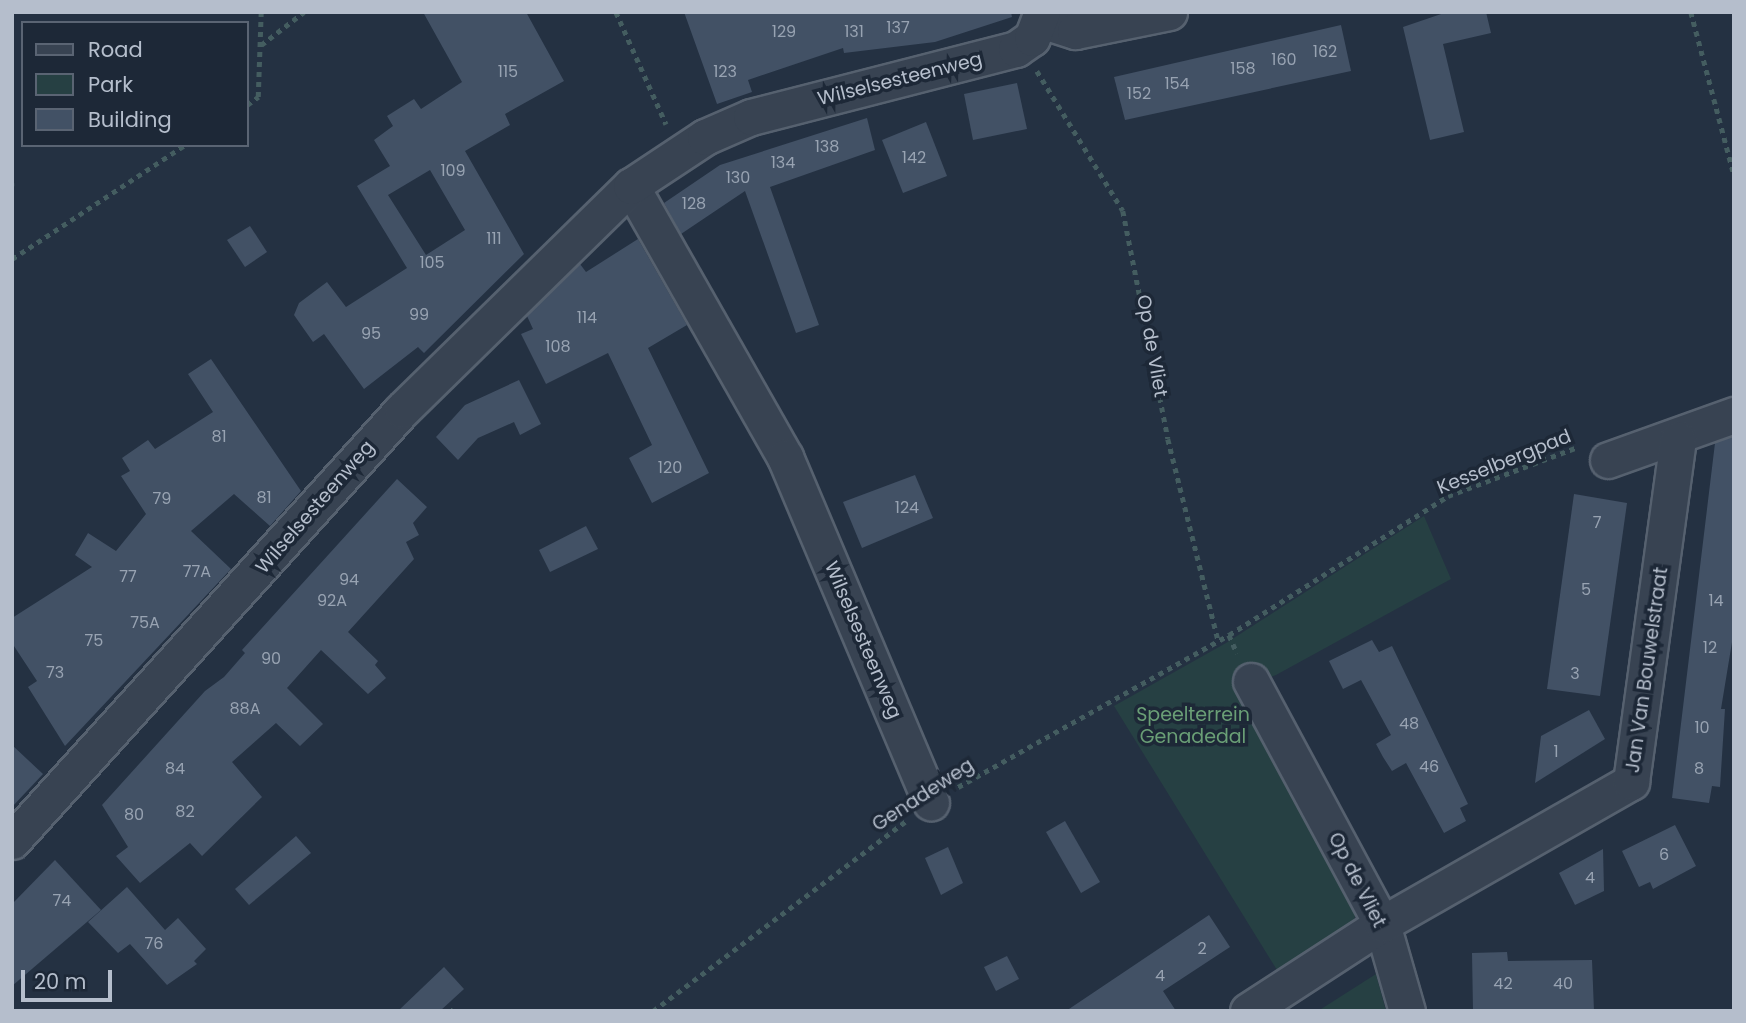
<!DOCTYPE html>
<style>
body{margin:0}
#map{position:relative;width:1746px;height:1023px;overflow:hidden;background:#243142;font-family:Poppins,sans-serif}
div>[style]{position:absolute}
.green>*{inset:0;background:#264043}
.building>*{inset:0;background:#425165}
.path>*{height:4.5px;margin-top:-2.25px;transform-origin:0;background:repeating-linear-gradient(90deg,#445d60 0 5px,transparent 0 10px)}
.roads{filter:drop-shadow(2px 0 #56616f) drop-shadow(-2px 0 #56616f) drop-shadow(0 2px #56616f) drop-shadow(0 -2px #56616f)}
.minor>*{height:35px;margin:-17.5px;padding:0 17.5px;transform-origin:17.5px;border-radius:17.5px;background:#384352}
span{translate:-50% -50%;white-space:nowrap;text-align:center;line-height:1.15;-webkit-text-stroke:7px #1d2837;paint-order:stroke}
.number-label{font-size:16px;color:#98a3b2}
.number-label span{-webkit-text-stroke-width:0}
.street-label{font-size:19px;color:#b5becc}
.park-label{font-size:19px;color:#6a9f76}
.frame{position:absolute;inset:0;border:14px solid #b5becc;pointer-events:none}
.legend{position:absolute;left:21px;top:21px;width:228px;height:126px;box-sizing:border-box;background:#1d2837;border:2px solid #5a6473;margin:0;padding:9px 12px;list-style:none;font-size:21px;color:#b5becc}
.legend li{display:flex;align-items:center;gap:14px;height:35px}
.legend b{width:35px;border:2px solid #5a6473}
.scale{position:absolute;left:21px;top:970px;width:91px;height:32px;box-sizing:border-box;border:4px solid #b5becc;border-top:0;padding-left:9px;font-size:21px;line-height:24px;white-space:nowrap;color:#b5becc;-webkit-text-stroke:5px #1d2837;paint-order:stroke}
</style>
<div id="map">
<div class="green">
<i style="clip-path:polygon(1424px 516px,1451px 579px,1276px 675px,1237px 690px,1357px 906px,1354px 921px,1277px 970px,1114px 706px,1226px 643px)"></i>
<i style="clip-path:polygon(1376px 974px,1386px 1011px,1318px 1011px)"></i>
</div>
<div class="building">
<i style="clip-path:polygon(evenodd,423px 12px,526px 12px,564px 81px,505px 114px,510px 125px,465px 151px,524px 254px,424px 353px,418px 347px,364px 389px,324px 334px,313px 342px,294px 315px,299px 303px,327px 282px,346px 307px,407px 268px,357px 186px,390px 166px,374px 140px,393px 126px,387px 116px,414px 99px,421px 109px,462px 82px,423px 12px,430px 170px,465px 230px,426px 255px,388px 195px,430px 170px)"></i>
<i style="clip-path:polygon(684px 12px,1011px 12px,1012px 17px,935px 42px,844px 53px,843px 48px,748px 80px,752px 92px,717px 104px)"></i>
<i style="clip-path:polygon(1447px 12px,1486px 12px,1491px 33px,1443px 44px,1464px 132px,1430px 140px,1403px 27px)"></i>
<i style="clip-path:polygon(1341px 25px,1351px 71px,1125px 120px,1114px 77px)"></i>
<i style="clip-path:polygon(1017px 83px,1027px 129px,973px 140px,964px 94px)"></i>
<i style="clip-path:polygon(867px 118px,875px 150px,770px 187px,819px 325px,796px 333px,745px 191px,681px 234px,664px 203px,720px 165px)"></i>
<i style="clip-path:polygon(926px 122px,947px 176px,903px 193px,882px 140px)"></i>
<i style="clip-path:polygon(250px 226px,267px 252px,245px 267px,227px 240px)"></i>
<i style="clip-path:polygon(638px 239px,687px 325px,648px 348px,709px 473px,652px 503px,629px 458px,652px 445px,608px 353px,546px 384px,521px 334px,533px 329px,527px 316px,580px 264px,586px 272px)"></i>
<i style="clip-path:polygon(211px 359px,301px 491px,270px 526px,234px 494px,191px 531px,231px 569px,65px 746px,28px 687px,37px 681px,12px 643px,12px 618px,92px 567px,75px 555px,88px 533px,116px 551px,146px 514px,121px 476px,130px 471px,122px 458px,148px 440px,155px 449px,213px 412px,188px 374px)"></i>
<i style="clip-path:polygon(519px 380px,541px 424px,520px 435px,514px 422px,478px 438px,458px 460px,436px 437px,465px 405px)"></i>
<i style="clip-path:polygon(1734px 436px,1734px 630px,1721px 709px,1725px 709px,1720px 787px,1712px 786px,1709px 803px,1672px 798px,1715px 443px)"></i>
<i style="clip-path:polygon(915px 475px,933px 518px,862px 548px,843px 502px)"></i>
<i style="clip-path:polygon(397px 479px,427px 507px,413px 523px,419px 535px,406px 542px,414px 559px,348px 632px,378px 661px,375px 665px,386px 678px,368px 694px,321px 650px,287px 688px,323px 724px,300px 746px,276px 723px,232px 762px,262px 797px,202px 856px,190px 843px,140px 883px,116px 856px,128px 847px,102px 805px,205px 691px,224px 677px,245px 653px,242px 650px)"></i>
<i style="clip-path:polygon(1574px 494px,1627px 503px,1600px 696px,1547px 689px)"></i>
<i style="clip-path:polygon(586px 526px,598px 549px,550px 572px,539px 550px)"></i>
<i style="clip-path:polygon(1372px 640px,1379px 652px,1392px 646px,1468px 804px,1460px 808px,1466px 821px,1444px 833px,1406px 763px,1392px 771px,1383px 757px,1376px 744px,1391px 735px,1361px 680px,1343px 689px,1329px 661px)"></i>
<i style="clip-path:polygon(1589px 710px,1605px 739px,1535px 783px,1541px 736px)"></i>
<i style="clip-path:polygon(12px 745px,43px 774px,12px 807px)"></i>
<i style="clip-path:polygon(1065px 821px,1100px 882px,1081px 893px,1046px 832px)"></i>
<i style="clip-path:polygon(1675px 825px,1696px 866px,1653px 889px,1650px 882px,1639px 887px,1622px 851px)"></i>
<i style="clip-path:polygon(296px 836px,311px 853px,249px 905px,235px 889px)"></i>
<i style="clip-path:polygon(948px 847px,963px 883px,941px 895px,925px 858px)"></i>
<i style="clip-path:polygon(1603px 849px,1604px 891px,1575px 905px,1559px 873px)"></i>
<i style="clip-path:polygon(55px 860px,101px 910px,12px 986px,12px 904px)"></i>
<i style="clip-path:polygon(127px 887px,165px 930px,178px 918px,206px 949px,194px 961px,197px 964px,167px 985px,130px 944px,118px 953px,88px 922px)"></i>
<i style="clip-path:polygon(1209px 915px,1230px 947px,1163px 991px,1176px 1011px,1066px 1011px)"></i>
<i style="clip-path:polygon(1507px 952px,1508px 961px,1592px 960px,1594px 1011px,1473px 1011px,1472px 953px)"></i>
<i style="clip-path:polygon(1007px 956px,1019px 979px,996px 991px,984px 967px)"></i>
<i style="clip-path:polygon(444px 967px,464px 989px,440px 1011px,398px 1011px)"></i>
</div>
<div class="path">
<i style="left:616px;top:12px;width:123px;rotate:65.9deg"></i>
<i style="left:1691px;top:12px;width:169px;rotate:75.2deg"></i>
<i style="left:261px;top:45px;width:54px;rotate:-37.5deg"></i>
<i style="left:1037px;top:71px;width:164px;rotate:58.4deg"></i>
<i style="left:1123px;top:211px;width:232px;rotate:78.8deg"></i>
<i style="left:1168px;top:439px;width:207px;rotate:76deg"></i>
<i style="left:247px;top:105px;width:14px;rotate:-36deg"></i>
<i style="left:258px;top:97px;width:85px;rotate:-88deg"></i>
<i style="left:12px;top:183px;width:3px;rotate:90deg"></i>
<i style="left:12px;top:259px;width:207px;rotate:-33.4deg"></i>
<i style="left:1229px;top:635px;width:20px;rotate:66deg"></i>
<i style="left:958px;top:787px;width:311px;rotate:-29.3deg"></i>
<i style="left:1229px;top:635px;width:259px;rotate:-32.4deg"></i>
<i style="left:1448px;top:496px;width:139px;rotate:-20.7deg"></i>
<i style="left:450px;top:1009px;width:3px;rotate:45deg"></i>
<i style="left:653px;top:1011px;width:318px;rotate:-36.9deg"></i>
</div>
<div class="roads">
<div class="minor">
<i style="left:1041px;top:20px;width:36px;rotate:18deg"></i>
<i style="left:1075px;top:31px;width:96px;rotate:-11.4deg"></i>
<i style="left:631px;top:186px;width:312px;rotate:60.4deg"></i>
<i style="left:785px;top:457px;width:375px;rotate:67.1deg"></i>
<i style="left:1608px;top:460px;width:134px;rotate:-19.7deg"></i>
<i style="left:1251px;top:681px;width:276px;rotate:61.7deg"></i>
<i style="left:1382px;top:924px;width:91px;rotate:74deg"></i>
<i style="left:12px;top:841px;width:581px;rotate:-47.86deg"></i>
<i style="left:402px;top:410px;width:320px;rotate:-44.4deg"></i>
<i style="left:631px;top:186px;width:89px;rotate:-33.5deg"></i>
<i style="left:705px;top:137px;width:50px;rotate:-23.5deg"></i>
<i style="left:751px;top:117px;width:274px;rotate:-14.4deg"></i>
<i style="left:1016px;top:49px;width:19px;rotate:-35deg"></i>
<i style="left:1032px;top:38px;width:28px;rotate:-69deg"></i>
<i style="left:1248px;top:1011px;width:160px;rotate:-33deg"></i>
<i style="left:1382px;top:924px;width:287px;rotate:-29.7deg"></i>
<i style="left:1631px;top:782px;width:346px;rotate:-82.2deg"></i>
</div>
</div>
<div class="number-label">
<span style="left:898px;top:28px">137</span>
<span style="left:784px;top:32px">129</span>
<span style="left:854px;top:32px">131</span>
<span style="left:1325px;top:52px">162</span>
<span style="left:1284px;top:60px">160</span>
<span style="left:1243px;top:69px">158</span>
<span style="left:508px;top:72px">115</span>
<span style="left:725px;top:72px">123</span>
<span style="left:1177px;top:84px">154</span>
<span style="left:1139px;top:94px">152</span>
<span style="left:827px;top:147px">138</span>
<span style="left:914px;top:158px">142</span>
<span style="left:783px;top:163px">134</span>
<span style="left:453px;top:171px">109</span>
<span style="left:738px;top:178px">130</span>
<span style="left:694px;top:204px">128</span>
<span style="left:494px;top:239px">111</span>
<span style="left:432px;top:263px">105</span>
<span style="left:419px;top:315px">99</span>
<span style="left:587px;top:318px">114</span>
<span style="left:371px;top:334px">95</span>
<span style="left:558px;top:347px">108</span>
<span style="left:219px;top:437px">81</span>
<span style="left:670px;top:468px">120</span>
<span style="left:264px;top:498px">81</span>
<span style="left:162px;top:499px">79</span>
<span style="left:907px;top:508px">124</span>
<span style="left:1597px;top:523px">7</span>
<span style="left:197px;top:572px">77A</span>
<span style="left:128px;top:577px">77</span>
<span style="left:349px;top:580px">94</span>
<span style="left:1586px;top:590px">5</span>
<span style="left:332px;top:601px">92A</span>
<span style="left:1716px;top:601px">14</span>
<span style="left:145px;top:623px">75A</span>
<span style="left:94px;top:641px">75</span>
<span style="left:1710px;top:648px">12</span>
<span style="left:271px;top:659px">90</span>
<span style="left:55px;top:673px">73</span>
<span style="left:1575px;top:674px">3</span>
<span style="left:245px;top:709px">88A</span>
<span style="left:1409px;top:724px">48</span>
<span style="left:1702px;top:728px">10</span>
<span style="left:1556px;top:752px">1</span>
<span style="left:1429px;top:767px">46</span>
<span style="left:175px;top:769px">84</span>
<span style="left:1699px;top:769px">8</span>
<span style="left:185px;top:812px">82</span>
<span style="left:134px;top:815px">80</span>
<span style="left:1664px;top:855px">6</span>
<span style="left:1590px;top:878px">4</span>
<span style="left:62px;top:901px">74</span>
<span style="left:154px;top:944px">76</span>
<span style="left:1202px;top:949px">2</span>
<span style="left:1160px;top:976px">4</span>
<span style="left:1503px;top:984px">42</span>
<span style="left:1563px;top:984px">40</span>
</div>
<div class="street-label">
<span style="left:900px;top:79px;rotate:-14deg">Wilselsesteenweg</span>
<span style="left:1152px;top:346px;rotate:80deg">Op de Vliet</span>
<span style="left:1504px;top:462px;rotate:-22deg">Kesselbergpad</span>
<span style="left:315px;top:507px;rotate:-49deg">Wilselsesteenweg</span>
<span style="left:863px;top:640px;rotate:67deg">Wilselsesteenweg</span>
<span style="left:1647px;top:670px;rotate:-82deg">Jan Van Bouwelstraat</span>
<span style="left:923px;top:795px;rotate:-33deg">Genadeweg</span>
<span style="left:1357px;top:880px;rotate:63deg">Op de Vliet</span>
</div>
<div class="park-label">
<span style="left:1193px;top:726px">Speelterrein<br>Genadedal</span>
</div>
<div class="frame"></div>
<ul class="legend">
<li><b style="height:9px;background:#384352"></b>Road</li>
<li><b style="height:19px;background:#264043"></b>Park</li>
<li><b style="height:19px;background:#425165"></b>Building</li>
</ul>
<div class="scale">20 m</div>
</div>
